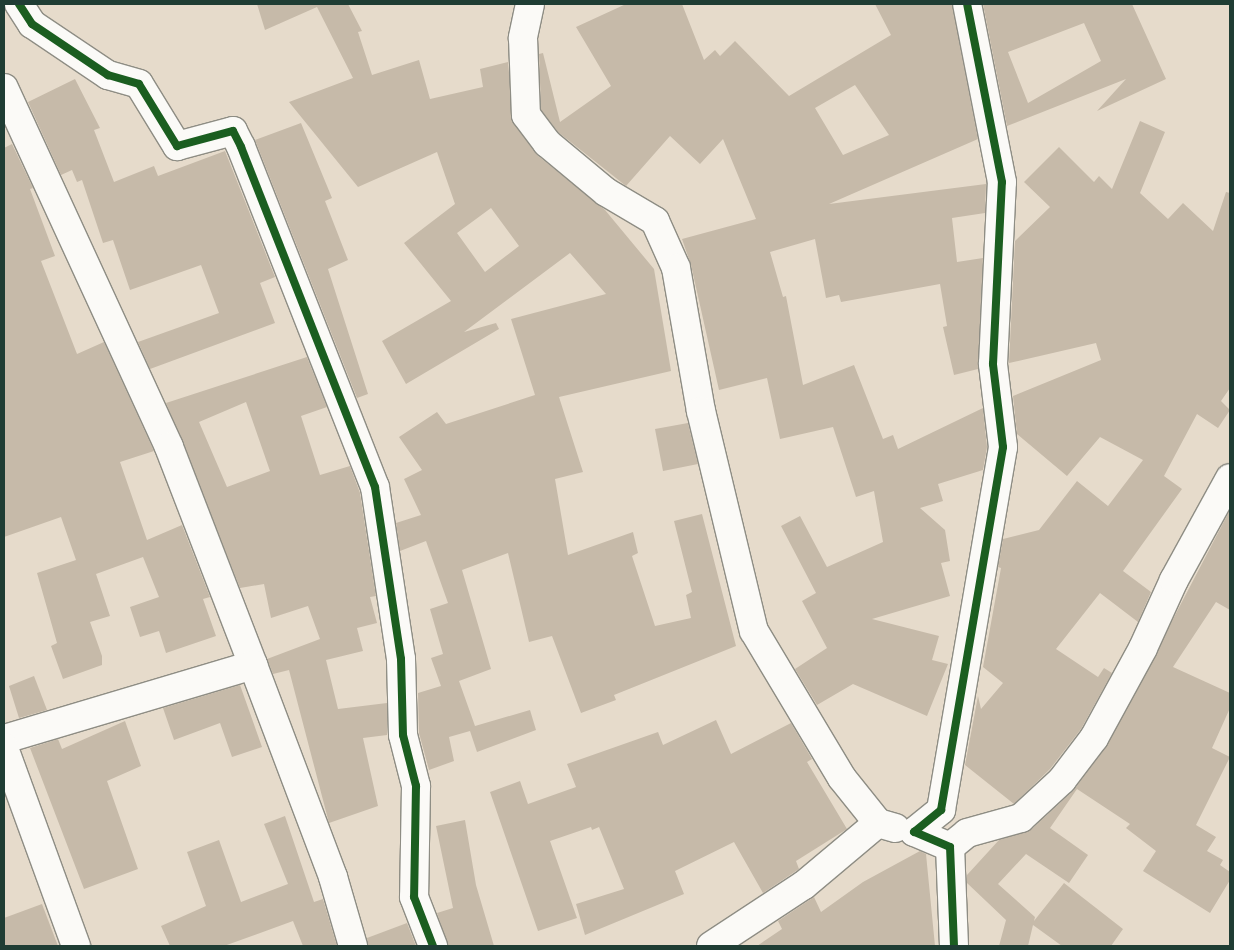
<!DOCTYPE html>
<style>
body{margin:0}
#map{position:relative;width:1234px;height:950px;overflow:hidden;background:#e6dbcb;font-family:"Playpen Sans",sans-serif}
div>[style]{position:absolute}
.building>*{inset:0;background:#c6baa9}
.roads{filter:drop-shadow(1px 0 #8e8d84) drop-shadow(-1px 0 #8e8d84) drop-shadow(0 1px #8e8d84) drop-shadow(0 -1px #8e8d84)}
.minor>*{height:28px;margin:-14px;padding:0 14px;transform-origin:14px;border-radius:14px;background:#fbfaf7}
.cycleway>*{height:8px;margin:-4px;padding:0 4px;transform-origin:4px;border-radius:4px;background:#1b5e20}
span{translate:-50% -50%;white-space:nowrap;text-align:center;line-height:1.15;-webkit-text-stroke:4px #f7f3e8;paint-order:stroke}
.frame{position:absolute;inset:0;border:5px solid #1f3d34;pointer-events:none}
</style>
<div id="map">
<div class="building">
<i style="clip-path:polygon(evenodd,257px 4px,348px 4px,362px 31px,358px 32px,372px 75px,419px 60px,430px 99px,483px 87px,480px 69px,508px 62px,514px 124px,537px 155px,605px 210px,654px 269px,671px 371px,559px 397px,583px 472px,555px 479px,568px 555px,633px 532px,638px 553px,632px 556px,655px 626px,691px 618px,686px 595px,692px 592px,674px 521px,702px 514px,736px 646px,614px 695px,616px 700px,581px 713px,552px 636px,529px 642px,508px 553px,462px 570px,491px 669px,459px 681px,475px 726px,530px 710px,536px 730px,477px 752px,470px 731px,449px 737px,454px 761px,429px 770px,419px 733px,418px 693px,441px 686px,431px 658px,443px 654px,430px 609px,448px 603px,426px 541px,400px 551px,396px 523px,421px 515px,404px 479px,422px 470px,399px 437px,437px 412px,446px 424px,535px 395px,511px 319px,606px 294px,570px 253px,464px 332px,496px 323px,499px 329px,406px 384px,382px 341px,451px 301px,404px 243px,455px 204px,437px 152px,358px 187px,289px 102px,353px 78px,317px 7px,265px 30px,257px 4px,491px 208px,519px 246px,485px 272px,457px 233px,491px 208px)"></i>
<i style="clip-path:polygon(evenodd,626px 4px,682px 4px,704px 60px,715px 50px,720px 56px,735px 41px,789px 96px,891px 35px,875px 4px,952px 4px,978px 139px,829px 204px,986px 184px,985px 213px,952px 218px,957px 262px,983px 258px,978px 369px,954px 375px,943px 327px,947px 326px,940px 284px,841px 302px,839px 295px,826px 298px,815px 239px,770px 252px,783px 297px,786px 296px,803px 385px,854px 365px,883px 439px,893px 435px,898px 449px,983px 408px,987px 447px,983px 470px,938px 484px,943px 501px,920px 508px,945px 530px,950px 561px,941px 563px,950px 596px,872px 619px,939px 636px,932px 660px,948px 664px,927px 716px,853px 684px,817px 705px,795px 669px,827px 648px,802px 601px,816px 593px,781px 526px,800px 516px,827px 567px,883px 542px,874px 491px,856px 497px,833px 427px,780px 439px,767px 378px,719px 390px,691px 265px,682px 239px,756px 219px,723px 139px,700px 164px,670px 136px,626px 186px,558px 132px,541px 110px,539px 54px,543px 53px,560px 122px,611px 86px,576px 27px,626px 4px,855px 85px,889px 135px,843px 155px,815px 108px,855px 85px)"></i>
<i style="clip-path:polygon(evenodd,983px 4px,1132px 4px,1166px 79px,1097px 111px,1126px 79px,1007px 126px,983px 4px,1084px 23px,1101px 61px,1028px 103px,1008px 52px,1084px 23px)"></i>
<i style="clip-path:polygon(75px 79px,100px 128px,94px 130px,114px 182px,154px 166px,158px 176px,225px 151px,275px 277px,260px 283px,275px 323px,150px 369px,138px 342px,219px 313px,201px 265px,130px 290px,113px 240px,103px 243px,82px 180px,77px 182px,72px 170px,61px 175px,28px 102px)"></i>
<i style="clip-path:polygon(1140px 121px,1165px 132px,1140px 193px,1168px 219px,1183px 203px,1213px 231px,1226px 192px,1230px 193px,1230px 388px,1221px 401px,1230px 410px,1218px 428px,1197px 414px,1164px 476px,1182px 489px,1123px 571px,1151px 592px,1138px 622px,1100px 593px,1056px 649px,1098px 677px,1104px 668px,1112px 673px,1081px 729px,1050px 769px,1014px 804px,965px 765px,978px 696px,981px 709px,1003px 683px,983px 667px,1001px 568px,998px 567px,1003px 539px,1039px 530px,1077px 481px,1108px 506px,1143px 460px,1100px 437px,1067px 476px,1017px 434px,1013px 396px,1101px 360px,1096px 343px,1009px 363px,1015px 241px,1050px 207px,1024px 182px,1059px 147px,1094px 182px,1099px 176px,1112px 189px)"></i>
<i style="clip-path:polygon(301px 123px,332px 198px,325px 201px,348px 260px,328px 269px,368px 394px,357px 398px,255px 140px)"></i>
<i style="clip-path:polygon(12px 144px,33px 188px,30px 189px,55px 256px,41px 261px,77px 354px,104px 342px,154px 451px,120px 462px,147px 540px,182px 525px,210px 597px,203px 599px,216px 636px,166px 653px,159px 631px,140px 637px,130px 607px,159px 597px,143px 557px,96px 574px,110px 616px,90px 622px,102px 656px,102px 665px,63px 679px,51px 646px,57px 643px,37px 573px,76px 560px,61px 517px,4px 537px,4px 148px)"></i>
<i style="clip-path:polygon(evenodd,307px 357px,327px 407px,301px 416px,320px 475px,350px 466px,360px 493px,376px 596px,370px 597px,377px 623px,357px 628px,363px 651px,326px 660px,338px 709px,387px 703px,387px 735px,363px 738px,378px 806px,329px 823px,289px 670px,273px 674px,267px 659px,320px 639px,308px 606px,271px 618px,264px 584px,240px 588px,166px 403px,307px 357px,246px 402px,270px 471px,227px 487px,199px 422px,246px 402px)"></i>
<i style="clip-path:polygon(688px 423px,698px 464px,663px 471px,655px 429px)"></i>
<i style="clip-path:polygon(1230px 510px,1230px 610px,1216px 602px,1173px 667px,1230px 693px,1230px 708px,1212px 748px,1230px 757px,1196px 825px,1216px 837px,1207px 851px,1223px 860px,1220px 865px,1230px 872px,1230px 880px,1210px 913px,1143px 871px,1156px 851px,1126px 828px,1130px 824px,1077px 789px,1050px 828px,1088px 855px,1069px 883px,1026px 854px,998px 884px,1035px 917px,1034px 921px,1064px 883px,1123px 929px,1111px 946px,1062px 946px,1033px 925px,1028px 946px,999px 946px,1006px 920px,967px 883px,967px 875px,999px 840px,1032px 829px,1073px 791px,1106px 747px)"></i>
<i style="clip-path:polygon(34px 676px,47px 710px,19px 718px,9px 686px)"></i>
<i style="clip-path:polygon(240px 685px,262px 747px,232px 757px,220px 723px,174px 740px,163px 708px)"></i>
<i style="clip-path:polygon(716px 720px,731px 754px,791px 723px,812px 759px,807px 762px,847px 829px,796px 861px,799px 869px,763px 893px,734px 842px,675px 871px,684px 894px,585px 935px,576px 904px,624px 889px,599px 827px,592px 830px,591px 827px,550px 841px,577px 918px,538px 931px,490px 792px,520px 781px,528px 804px,576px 787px,567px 764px,658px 732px,663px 745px)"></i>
<i style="clip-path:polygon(125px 721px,141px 766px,107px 781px,138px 869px,84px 889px,30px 748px,58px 739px,62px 749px)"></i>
<i style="clip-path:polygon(285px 816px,314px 902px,323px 899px,337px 946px,303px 946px,293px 921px,224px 946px,170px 946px,161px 926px,206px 906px,187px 852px,219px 840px,241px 902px,288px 884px,264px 824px)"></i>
<i style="clip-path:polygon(465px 820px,476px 885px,494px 946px,448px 946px,437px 913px,453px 908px,436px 826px)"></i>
<i style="clip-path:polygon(920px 851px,926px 854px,935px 946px,757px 946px,782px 929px,778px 921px,814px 897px,821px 912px,863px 882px)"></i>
<i style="clip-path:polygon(42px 904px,58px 946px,4px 946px,4px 918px)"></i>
<i style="clip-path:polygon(407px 923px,416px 946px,368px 946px,367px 938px)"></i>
</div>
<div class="roads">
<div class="minor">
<i style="left:19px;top:4px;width:24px;rotate:57deg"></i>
<i style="left:32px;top:24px;width:92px;rotate:33.9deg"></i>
<i style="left:108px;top:75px;width:32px;rotate:16deg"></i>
<i style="left:139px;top:84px;width:73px;rotate:58.5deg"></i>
<i style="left:177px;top:146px;width:58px;rotate:-15deg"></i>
<i style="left:233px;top:131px;width:18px;rotate:63deg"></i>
<i style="left:241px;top:147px;width:365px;rotate:68.5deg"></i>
<i style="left:375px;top:487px;width:174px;rotate:81.4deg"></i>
<i style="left:401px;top:659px;width:76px;rotate:88.5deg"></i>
<i style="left:403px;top:735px;width:53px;rotate:75.7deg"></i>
<i style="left:416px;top:786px;width:111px;rotate:91deg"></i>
<i style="left:414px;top:897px;width:53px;rotate:68.8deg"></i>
<i style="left:530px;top:4px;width:35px;rotate:102deg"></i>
<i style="left:523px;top:38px;width:77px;rotate:87.8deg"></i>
<i style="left:526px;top:115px;width:35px;rotate:53deg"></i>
<i style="left:547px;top:143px;width:77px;rotate:39.7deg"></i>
<i style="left:606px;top:192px;width:57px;rotate:30.6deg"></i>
<i style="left:655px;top:221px;width:51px;rotate:65.9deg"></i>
<i style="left:676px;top:268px;width:145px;rotate:80.1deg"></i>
<i style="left:701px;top:411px;width:226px;rotate:76.5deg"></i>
<i style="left:754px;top:631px;width:171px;rotate:59.1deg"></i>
<i style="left:842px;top:778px;width:58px;rotate:51.3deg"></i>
<i style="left:4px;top:88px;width:395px;rotate:65.3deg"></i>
<i style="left:169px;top:447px;width:234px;rotate:68.9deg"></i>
<i style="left:253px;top:665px;width:260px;rotate:163.4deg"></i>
<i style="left:253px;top:665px;width:227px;rotate:69.3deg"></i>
<i style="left:333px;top:877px;width:72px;rotate:73.8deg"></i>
<i style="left:4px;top:748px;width:211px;rotate:70deg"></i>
<i style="left:950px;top:847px;width:22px;rotate:-39deg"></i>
<i style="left:967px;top:833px;width:56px;rotate:-15.5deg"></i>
<i style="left:1021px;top:818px;width:56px;rotate:-42.8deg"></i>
<i style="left:1062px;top:780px;width:53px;rotate:-52.7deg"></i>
<i style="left:1094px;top:738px;width:102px;rotate:-61.4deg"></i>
<i style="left:1143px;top:648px;width:75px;rotate:-65.5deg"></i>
<i style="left:1174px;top:580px;width:116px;rotate:-61.2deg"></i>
<i style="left:711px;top:946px;width:111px;rotate:-33.3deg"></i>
<i style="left:804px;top:885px;width:97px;rotate:-40deg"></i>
<i style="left:878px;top:823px;width:18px;rotate:16deg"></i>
<i style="left:954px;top:946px;width:99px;rotate:-92.3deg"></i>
<i style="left:950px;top:847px;width:39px;rotate:-157deg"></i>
<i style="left:914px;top:832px;width:35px;rotate:-39deg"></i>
<i style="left:941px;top:810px;width:368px;rotate:-80.3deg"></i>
<i style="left:1003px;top:447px;width:84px;rotate:-96.9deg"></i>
<i style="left:993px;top:364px;width:182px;rotate:-87.2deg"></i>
<i style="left:1002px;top:182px;width:181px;rotate:-101.1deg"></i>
</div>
</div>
<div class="cycleway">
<i style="left:19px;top:4px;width:24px;rotate:57deg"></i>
<i style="left:32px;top:24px;width:92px;rotate:33.9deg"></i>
<i style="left:108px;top:75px;width:32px;rotate:16deg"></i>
<i style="left:139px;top:84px;width:73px;rotate:58.5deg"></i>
<i style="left:177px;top:146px;width:58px;rotate:-15deg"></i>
<i style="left:233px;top:131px;width:18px;rotate:63deg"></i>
<i style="left:241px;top:147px;width:365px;rotate:68.5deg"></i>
<i style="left:375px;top:487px;width:174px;rotate:81.4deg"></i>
<i style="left:401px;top:659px;width:76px;rotate:88.5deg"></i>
<i style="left:403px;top:735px;width:53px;rotate:75.7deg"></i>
<i style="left:416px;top:786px;width:111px;rotate:91deg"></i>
<i style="left:414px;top:897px;width:53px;rotate:68.8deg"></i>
<i style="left:954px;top:946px;width:99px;rotate:-92.3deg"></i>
<i style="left:950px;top:847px;width:39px;rotate:-157deg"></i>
<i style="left:914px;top:832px;width:35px;rotate:-39deg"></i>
<i style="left:941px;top:810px;width:368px;rotate:-80.3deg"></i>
<i style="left:1003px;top:447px;width:84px;rotate:-96.9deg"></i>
<i style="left:993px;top:364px;width:182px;rotate:-87.2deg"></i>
<i style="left:1002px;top:182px;width:181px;rotate:-101.1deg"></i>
</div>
<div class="frame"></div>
</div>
